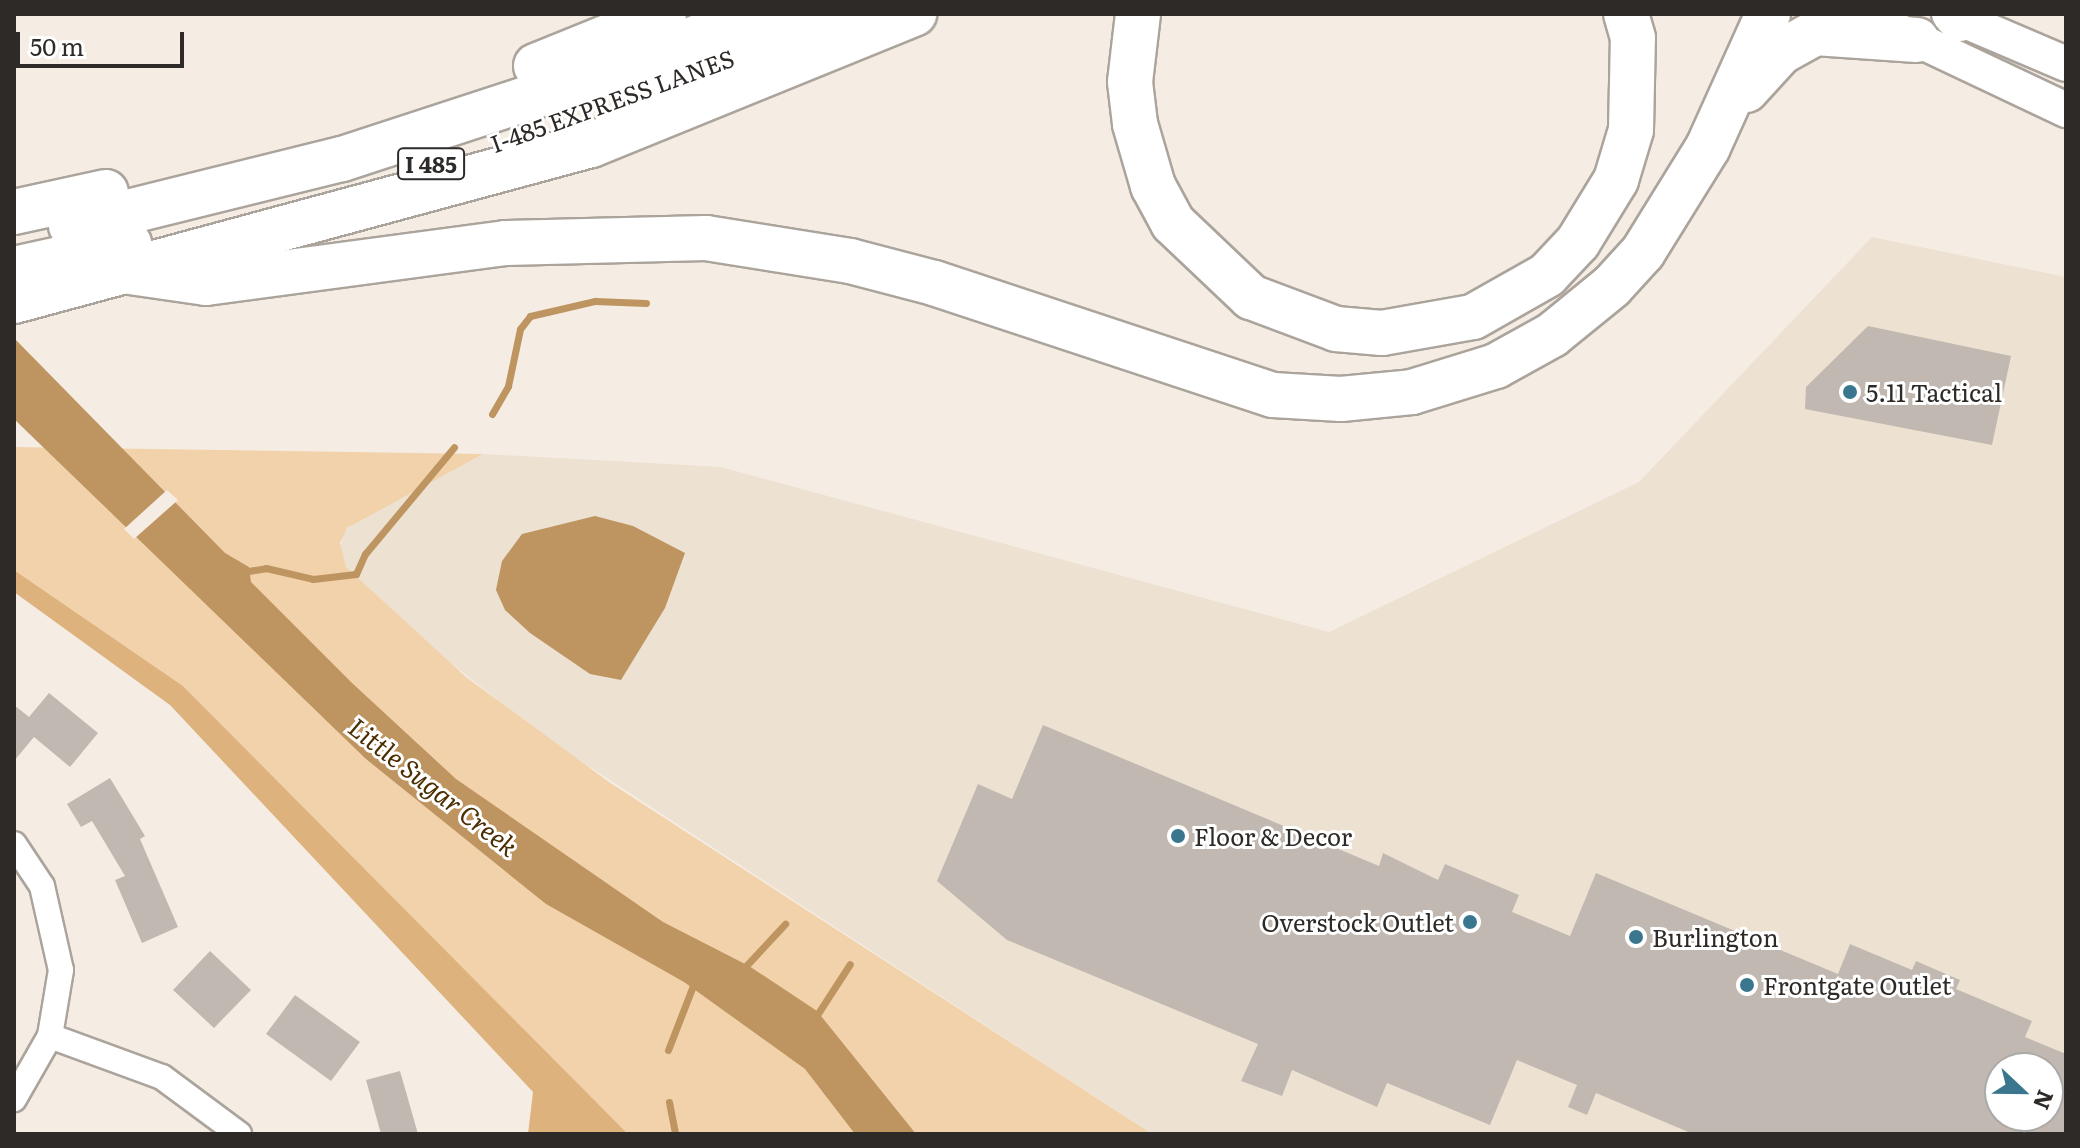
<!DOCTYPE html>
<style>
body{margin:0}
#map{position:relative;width:2080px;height:1148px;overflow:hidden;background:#f5ede4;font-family:Literata,serif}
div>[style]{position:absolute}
.built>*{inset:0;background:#ede1d2}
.green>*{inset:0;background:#f2d2ab}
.forest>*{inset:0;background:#ddb27d}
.water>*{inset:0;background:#be9460}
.pier>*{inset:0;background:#f5ede4}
.stream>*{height:7px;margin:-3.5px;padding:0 3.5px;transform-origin:3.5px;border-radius:3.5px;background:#be9460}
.building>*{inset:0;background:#c1b9b1}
.roads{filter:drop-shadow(2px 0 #aba49c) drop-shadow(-2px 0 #aba49c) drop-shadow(0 2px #aba49c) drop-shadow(0 -2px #aba49c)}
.minor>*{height:24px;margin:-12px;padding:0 12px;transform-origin:12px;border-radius:12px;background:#fff}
.secondary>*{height:34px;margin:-17px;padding:0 17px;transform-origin:17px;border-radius:17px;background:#fff}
.motorway>*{height:44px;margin:-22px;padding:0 22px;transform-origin:22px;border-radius:22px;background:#fff}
.dots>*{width:22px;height:22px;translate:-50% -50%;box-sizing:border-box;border:4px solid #fff;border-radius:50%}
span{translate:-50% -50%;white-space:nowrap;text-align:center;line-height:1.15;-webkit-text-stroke:6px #fff;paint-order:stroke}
.shield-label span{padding:2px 6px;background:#fff;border:2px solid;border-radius:6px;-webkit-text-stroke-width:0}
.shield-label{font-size:22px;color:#2d2a27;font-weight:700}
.street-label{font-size:24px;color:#2d2a27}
.poi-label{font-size:24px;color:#2d2a27}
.left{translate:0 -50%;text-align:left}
.right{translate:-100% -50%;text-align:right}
.water-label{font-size:26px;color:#4b2e02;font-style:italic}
.frame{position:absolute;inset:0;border:16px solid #2d2a27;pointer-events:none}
.north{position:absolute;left:1984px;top:1052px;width:80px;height:80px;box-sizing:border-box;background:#fff;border:2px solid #abaaa9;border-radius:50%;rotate:112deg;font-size:22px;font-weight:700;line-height:32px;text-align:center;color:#2d2a27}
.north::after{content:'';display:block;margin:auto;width:28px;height:36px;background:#3a778e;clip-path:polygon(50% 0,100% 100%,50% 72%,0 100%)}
.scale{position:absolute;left:16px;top:32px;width:168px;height:36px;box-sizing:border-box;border:4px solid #2d2a27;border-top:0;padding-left:10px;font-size:24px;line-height:28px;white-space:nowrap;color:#2d2a27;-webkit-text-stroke:6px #fff;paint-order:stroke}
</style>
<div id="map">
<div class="built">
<i style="clip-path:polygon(evenodd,1872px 237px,2066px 277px,2066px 1134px,1152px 1134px,550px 741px,415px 635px,346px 567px,339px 553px,344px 532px,355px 522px,483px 454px,721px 467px,1329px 632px,1639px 482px,1872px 237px,2000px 1068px,2048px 1068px,2048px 1116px,2000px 1116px,2000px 1068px)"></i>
</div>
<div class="green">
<i style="clip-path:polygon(14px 447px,483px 454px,347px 528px,340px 543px,346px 567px,466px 677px,609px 782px,1152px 1134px,628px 1134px,183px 686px,14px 570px)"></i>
</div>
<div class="forest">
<i style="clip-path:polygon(14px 570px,183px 686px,628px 1134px,528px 1134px,533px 1092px,170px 705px,14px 592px)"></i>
</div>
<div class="water">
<i style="clip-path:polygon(14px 338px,225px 553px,249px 567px,251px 582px,352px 683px,456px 779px,663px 922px,749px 966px,817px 1011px,916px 1134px,855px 1134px,805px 1069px,684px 982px,546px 904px,366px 759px,14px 419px)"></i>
<i style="clip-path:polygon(595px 516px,633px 526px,685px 553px,665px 608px,621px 680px,590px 674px,530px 633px,505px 610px,496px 590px,502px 561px,522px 534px)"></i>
</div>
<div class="pier">
<i style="clip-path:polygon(167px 490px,178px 500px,134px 539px,124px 529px)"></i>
</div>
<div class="stream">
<i style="left:492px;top:414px;width:32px;rotate:-60deg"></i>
<i style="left:508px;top:386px;width:58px;rotate:-78.1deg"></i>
<i style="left:520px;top:329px;width:16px;rotate:-52deg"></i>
<i style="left:530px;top:316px;width:67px;rotate:-13deg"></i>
<i style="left:595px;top:301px;width:51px;rotate:2.2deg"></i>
<i style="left:242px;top:572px;width:24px;rotate:-9deg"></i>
<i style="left:266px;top:568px;width:48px;rotate:13.2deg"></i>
<i style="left:313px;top:579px;width:43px;rotate:-6.6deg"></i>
<i style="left:356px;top:574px;width:22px;rotate:-66deg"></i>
<i style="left:365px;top:554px;width:139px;rotate:-50.2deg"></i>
<i style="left:743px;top:969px;width:62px;rotate:-47deg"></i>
<i style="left:815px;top:1018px;width:64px;rotate:-57.1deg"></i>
<i style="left:668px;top:1050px;width:72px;rotate:-68.8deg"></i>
<i style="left:669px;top:1102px;width:33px;rotate:79deg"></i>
</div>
<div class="building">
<i style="clip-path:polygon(1868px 326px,2011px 356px,1992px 445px,1805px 409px,1806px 387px)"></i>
<i style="clip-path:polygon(49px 693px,98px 733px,70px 767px,34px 737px,14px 761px,14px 705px,29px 717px)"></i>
<i style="clip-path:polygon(evenodd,1043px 725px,1379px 866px,1383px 853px,1438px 880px,1445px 864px,1519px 895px,1512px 912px,1570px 936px,1596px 873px,1838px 974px,1850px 944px,1912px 970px,1916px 961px,1960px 980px,1956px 989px,2032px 1021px,2025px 1037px,2066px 1054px,2066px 1134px,1693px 1134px,1596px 1093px,1587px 1115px,1568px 1107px,1577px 1085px,1517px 1060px,1490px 1125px,1387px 1083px,1377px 1107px,1292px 1070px,1282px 1096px,1241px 1081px,1258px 1044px,1007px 940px,937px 881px,978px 784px,1012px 799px,1043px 725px,2000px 1068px,2048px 1068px,2048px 1116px,2000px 1116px,2000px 1068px)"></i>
<i style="clip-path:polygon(110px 778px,145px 836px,140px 839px,178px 927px,142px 943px,115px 880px,125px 876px,92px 821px,81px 827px,67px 804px)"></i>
<i style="clip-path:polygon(210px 951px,251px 990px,214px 1028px,173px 990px)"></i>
<i style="clip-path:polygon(295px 995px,360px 1042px,331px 1081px,266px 1034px)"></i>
<i style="clip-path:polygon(400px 1071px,418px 1134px,381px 1134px,366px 1080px)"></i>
</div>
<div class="roads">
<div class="minor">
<i style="left:14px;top:844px;width:50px;rotate:56.3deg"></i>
<i style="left:42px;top:886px;width:86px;rotate:77.3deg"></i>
<i style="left:61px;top:970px;width:67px;rotate:99.5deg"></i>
<i style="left:50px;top:1036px;width:73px;rotate:119.7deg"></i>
<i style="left:50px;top:1036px;width:119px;rotate:20.1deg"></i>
<i style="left:162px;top:1077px;width:96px;rotate:36.5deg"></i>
</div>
<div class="secondary">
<i style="left:1863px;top:14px;width:225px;rotate:25.3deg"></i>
<i style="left:1949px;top:14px;width:127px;rotate:23.1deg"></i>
</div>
<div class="motorway">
<i style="left:1138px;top:14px;width:68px;rotate:96.7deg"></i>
<i style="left:1130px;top:82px;width:42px;rotate:83.2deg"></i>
<i style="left:1135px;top:124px;width:65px;rotate:73.8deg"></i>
<i style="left:1153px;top:186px;width:42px;rotate:61.6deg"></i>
<i style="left:1173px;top:223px;width:108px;rotate:43.5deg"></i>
<i style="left:1251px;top:297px;width:91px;rotate:20.6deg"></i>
<i style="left:1336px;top:329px;width:46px;rotate:5deg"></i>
<i style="left:1382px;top:333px;width:92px;rotate:-10deg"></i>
<i style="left:1473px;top:317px;width:85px;rotate:-29.6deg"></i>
<i style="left:1547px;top:275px;width:45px;rotate:-46.8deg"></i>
<i style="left:1578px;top:242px;width:73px;rotate:-58.5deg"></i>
<i style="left:1616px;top:180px;width:52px;rotate:-73.3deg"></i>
<i style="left:1631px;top:130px;width:92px;rotate:-88.8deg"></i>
<i style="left:1633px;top:38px;width:25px;rotate:-106deg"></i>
<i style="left:1955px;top:14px;width:7px;rotate:45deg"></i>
<i style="left:536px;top:66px;width:138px;rotate:-22.1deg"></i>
<i style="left:662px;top:85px;width:185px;rotate:-22.5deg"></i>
<i style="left:1746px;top:90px;width:52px;rotate:-47.4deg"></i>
<i style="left:1781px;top:52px;width:39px;rotate:-29deg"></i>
<i style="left:1815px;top:33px;width:102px;rotate:3.9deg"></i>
<i style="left:14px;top:212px;width:94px;rotate:-12.3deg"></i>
<i style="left:71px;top:226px;width:279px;rotate:-13.9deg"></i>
<i style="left:342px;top:159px;width:286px;rotate:-18.1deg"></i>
<i style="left:614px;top:70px;width:150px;rotate:-21.4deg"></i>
<i style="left:14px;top:269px;width:118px;rotate:-12.3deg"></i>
<i style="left:130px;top:272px;width:77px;rotate:8.2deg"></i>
<i style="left:206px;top:283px;width:303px;rotate:-7.6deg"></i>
<i style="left:506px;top:243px;width:200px;rotate:-1.4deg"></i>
<i style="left:706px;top:238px;width:146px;rotate:9.1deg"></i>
<i style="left:850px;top:261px;width:87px;rotate:14.7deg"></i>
<i style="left:934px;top:283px;width:357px;rotate:18.3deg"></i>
<i style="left:1273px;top:395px;width:68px;rotate:3.4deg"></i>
<i style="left:1341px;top:399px;width:71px;rotate:-5.6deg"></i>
<i style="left:1412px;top:392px;width:88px;rotate:-17.2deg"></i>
<i style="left:1496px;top:366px;width:64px;rotate:-29deg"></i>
<i style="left:1552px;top:335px;width:77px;rotate:-39.2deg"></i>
<i style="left:1612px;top:286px;width:46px;rotate:-47.6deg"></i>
<i style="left:1643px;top:252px;width:123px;rotate:-58.2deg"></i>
<i style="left:1708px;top:147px;width:146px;rotate:-65.7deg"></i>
<i style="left:14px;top:301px;width:598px;rotate:-15.13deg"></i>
<i style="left:591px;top:145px;width:349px;rotate:-22.1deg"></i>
</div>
</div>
<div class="dots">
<i style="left:1850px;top:392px;background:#3a778e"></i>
<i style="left:1178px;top:836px;background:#3a778e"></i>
<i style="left:1470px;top:922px;background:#3a778e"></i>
<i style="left:1636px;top:937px;background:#3a778e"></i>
<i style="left:1747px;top:985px;background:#3a778e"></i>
</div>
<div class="shield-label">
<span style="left:431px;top:164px">I 485</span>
</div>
<div class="street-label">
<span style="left:612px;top:100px;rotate:-20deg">I-485 EXPRESS LANES</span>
</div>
<div class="poi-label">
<span class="left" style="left:1866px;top:392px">5.11 Tactical</span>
<span class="left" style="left:1194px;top:836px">Floor &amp; Decor</span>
<span class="right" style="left:1454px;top:922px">Overstock Outlet</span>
<span class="left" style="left:1652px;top:937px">Burlington</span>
<span class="left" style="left:1763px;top:985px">Frontgate Outlet</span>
</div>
<div class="water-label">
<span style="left:434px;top:786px;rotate:38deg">Little Sugar Creek</span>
</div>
<div class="frame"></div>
<div class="north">N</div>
<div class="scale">50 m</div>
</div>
